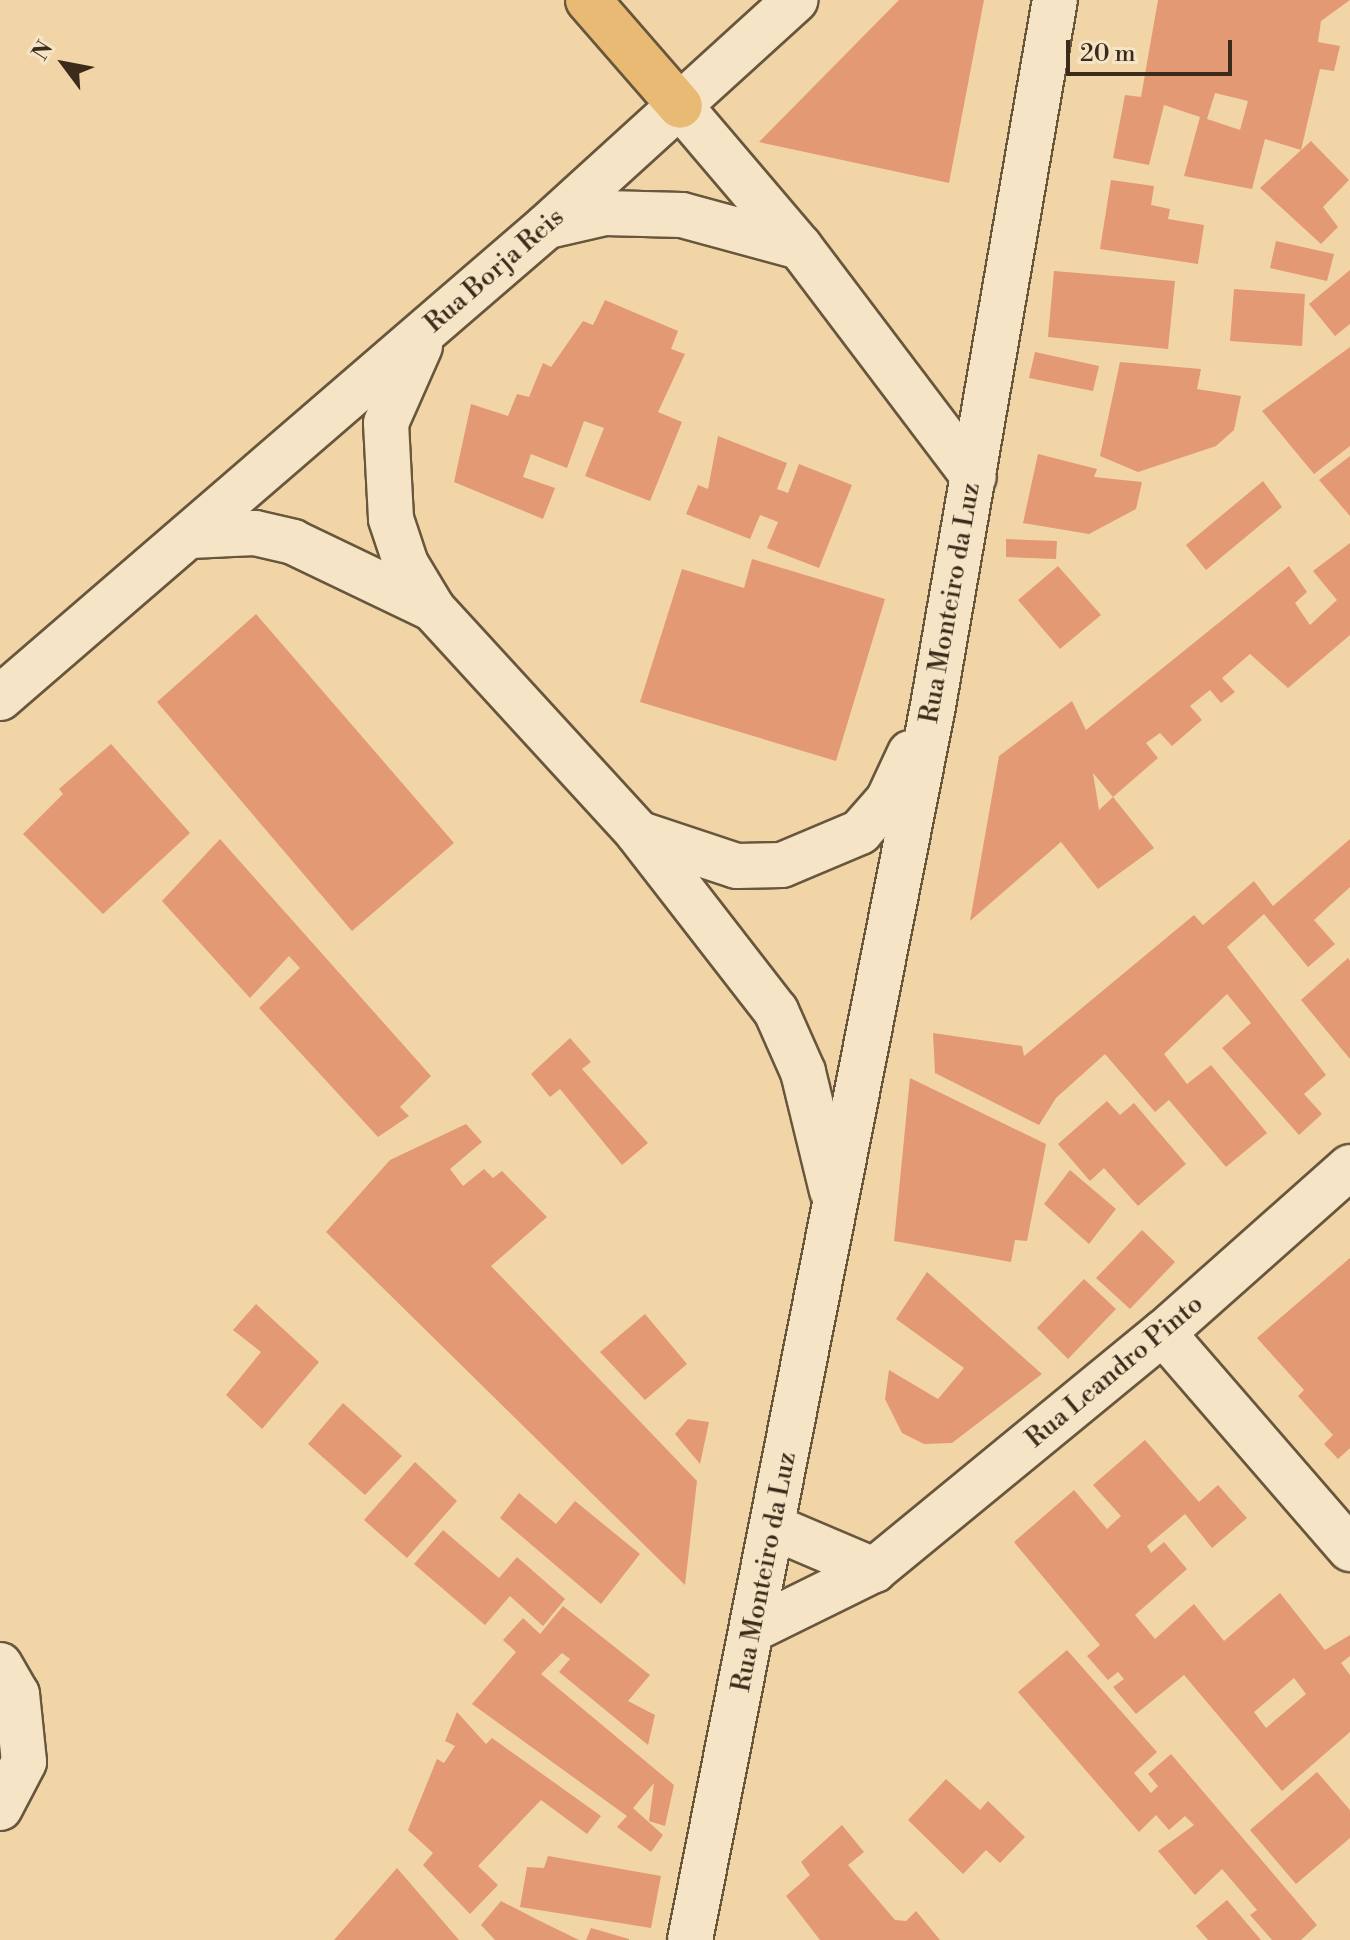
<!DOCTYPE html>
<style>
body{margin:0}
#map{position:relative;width:1350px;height:1940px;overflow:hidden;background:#f1d5a7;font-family:"Libre Bodoni",serif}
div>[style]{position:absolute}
.building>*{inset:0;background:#e39974}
.roads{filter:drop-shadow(2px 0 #68563d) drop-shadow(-2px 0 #68563d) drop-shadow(0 2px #68563d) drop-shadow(0 -2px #68563d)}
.minor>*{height:44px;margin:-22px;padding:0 22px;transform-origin:22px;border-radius:22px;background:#f6e4c6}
.highway>*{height:44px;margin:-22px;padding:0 22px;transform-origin:22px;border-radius:22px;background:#e8ba74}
span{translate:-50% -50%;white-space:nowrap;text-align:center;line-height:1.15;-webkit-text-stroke:6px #f6e4c6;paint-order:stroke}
.street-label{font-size:26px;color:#3b2b1a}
.north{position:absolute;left:24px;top:24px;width:80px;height:80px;-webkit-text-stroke:6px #f6e4c6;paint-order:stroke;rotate:302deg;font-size:22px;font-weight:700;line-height:32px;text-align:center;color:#3b2b1a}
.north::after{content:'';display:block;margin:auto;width:28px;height:36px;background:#3b2b1a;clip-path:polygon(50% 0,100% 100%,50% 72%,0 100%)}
.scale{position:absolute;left:1066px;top:40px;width:166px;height:36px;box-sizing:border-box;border:4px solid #3b2b1a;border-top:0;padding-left:10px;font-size:24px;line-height:28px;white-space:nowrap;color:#3b2b1a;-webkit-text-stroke:6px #f6e4c6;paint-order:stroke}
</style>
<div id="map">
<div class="building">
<i style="clip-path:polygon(899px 0,984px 0,949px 183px,759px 142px)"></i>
<i style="clip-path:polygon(evenodd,1158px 0,1350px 0,1321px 21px,1318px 42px,1340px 46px,1334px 71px,1320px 69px,1301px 150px,1265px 139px,1252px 189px,1184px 176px,1200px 117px,1164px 105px,1149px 165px,1113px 158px,1125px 95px,1141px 97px,1158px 0,1215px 93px,1248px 101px,1240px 130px,1207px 119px,1215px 93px)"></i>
<i style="clip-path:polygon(1311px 141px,1349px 180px,1323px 207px,1338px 227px,1321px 244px,1260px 188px)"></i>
<i style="clip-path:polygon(1111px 180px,1154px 186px,1151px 205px,1170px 209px,1168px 219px,1204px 225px,1198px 264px,1100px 249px)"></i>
<i style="clip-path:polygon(1276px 241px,1334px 254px,1327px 281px,1270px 268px)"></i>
<i style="clip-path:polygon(1350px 270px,1350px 324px,1335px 336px,1309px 304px)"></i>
<i style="clip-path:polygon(1054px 271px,1175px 281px,1168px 349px,1048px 337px)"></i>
<i style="clip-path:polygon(1234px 289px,1305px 294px,1302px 346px,1230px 341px)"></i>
<i style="clip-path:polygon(605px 300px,678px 331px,671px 349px,685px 354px,658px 412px,682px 422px,650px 501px,585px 476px,604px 428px,584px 421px,567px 468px,531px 454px,523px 477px,555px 488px,543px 519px,454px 482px,471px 404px,508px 416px,517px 394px,529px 397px,543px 363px,551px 367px,583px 321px,593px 325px)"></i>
<i style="clip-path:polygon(1350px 347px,1350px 446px,1314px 474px,1262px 411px)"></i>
<i style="clip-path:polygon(1035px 352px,1099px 366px,1093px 391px,1029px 378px)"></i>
<i style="clip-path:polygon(1120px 362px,1201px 369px,1197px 389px,1241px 396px,1234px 430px,1216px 446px,1138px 472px,1100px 456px)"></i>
<i style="clip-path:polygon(718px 436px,787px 463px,777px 489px,788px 493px,799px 464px,852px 485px,819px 568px,767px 548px,778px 522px,760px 515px,750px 539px,686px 514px,698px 485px,708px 489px)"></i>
<i style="clip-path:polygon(1038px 454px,1097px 469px,1094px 477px,1142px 482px,1136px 509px,1089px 534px,1023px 523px)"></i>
<i style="clip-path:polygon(1350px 456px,1350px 516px,1319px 480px)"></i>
<i style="clip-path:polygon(1263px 481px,1282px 507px,1206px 570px,1186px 545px)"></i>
<i style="clip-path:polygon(1006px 539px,1057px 541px,1056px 559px,1006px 557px)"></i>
<i style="clip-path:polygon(1350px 543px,1350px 635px,1288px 688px,1250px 654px,1222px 678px,1235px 692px,1221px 703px,1210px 690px,1190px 706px,1202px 720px,1172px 746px,1160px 733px,1146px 743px,1158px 758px,1113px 797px,1093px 773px,1099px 810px,1113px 797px,1154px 848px,1098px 889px,1061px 842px,970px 921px,999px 756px,1072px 701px,1086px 730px,1289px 566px,1307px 592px,1295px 603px,1310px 625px,1337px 600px,1313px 571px)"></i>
<i style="clip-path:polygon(752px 559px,885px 599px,836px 761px,640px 702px,682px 569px,744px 588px)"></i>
<i style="clip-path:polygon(1058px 566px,1101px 615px,1060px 649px,1018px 600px)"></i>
<i style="clip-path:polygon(256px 614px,454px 843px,352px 931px,157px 702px)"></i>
<i style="clip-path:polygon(111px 744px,190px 833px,103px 914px,23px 834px,63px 794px,59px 789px)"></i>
<i style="clip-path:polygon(220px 839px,431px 1076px,400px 1107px,409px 1116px,378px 1137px,259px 1008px,300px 968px,289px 956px,250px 998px,162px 901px)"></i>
<i style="clip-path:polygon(1350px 839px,1350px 887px,1314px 920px,1335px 944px,1308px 967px,1264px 914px,1227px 947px,1326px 1075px,1304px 1094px,1322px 1114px,1299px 1135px,1222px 1048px,1251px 1023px,1227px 994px,1164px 1054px,1187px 1084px,1211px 1065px,1267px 1133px,1226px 1167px,1169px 1100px,1155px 1112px,1105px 1054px,1056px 1098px,1039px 1125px,935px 1073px,933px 1033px,1022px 1046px,1024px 1056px,1194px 915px,1203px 925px,1254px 881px,1273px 906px)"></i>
<i style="clip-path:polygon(1348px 958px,1350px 961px,1350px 1059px,1301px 1000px)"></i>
<i style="clip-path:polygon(570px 1038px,591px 1062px,582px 1069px,648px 1143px,622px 1165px,560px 1089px,550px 1097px,531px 1074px)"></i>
<i style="clip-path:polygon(910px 1078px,1046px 1144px,1027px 1241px,1015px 1240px,1011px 1262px,894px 1241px)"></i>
<i style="clip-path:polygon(1107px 1101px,1120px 1115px,1134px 1103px,1186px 1164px,1138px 1206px,1104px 1168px,1090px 1181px,1058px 1144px)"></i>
<i style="clip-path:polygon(466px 1124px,482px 1142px,450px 1169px,463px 1186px,484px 1169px,493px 1178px,502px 1171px,547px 1217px,491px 1266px,697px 1481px,685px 1585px,326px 1232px,390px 1160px)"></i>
<i style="clip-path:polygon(1070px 1170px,1116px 1209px,1089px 1244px,1044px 1204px)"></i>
<i style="clip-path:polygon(1142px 1230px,1175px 1262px,1130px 1309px,1096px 1278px)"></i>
<i style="clip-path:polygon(1350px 1258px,1350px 1448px,1338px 1459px,1324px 1444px,1333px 1435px,1298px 1396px,1304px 1390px,1257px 1338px)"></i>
<i style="clip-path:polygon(927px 1272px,1042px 1374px,952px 1443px,924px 1444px,902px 1433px,885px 1399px,889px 1370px,938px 1399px,964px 1368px,896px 1319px)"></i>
<i style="clip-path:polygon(1084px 1279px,1116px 1309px,1068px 1359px,1037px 1328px)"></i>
<i style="clip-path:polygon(256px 1304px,319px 1362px,262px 1429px,226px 1395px,261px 1352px,233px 1330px)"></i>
<i style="clip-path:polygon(645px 1314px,687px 1364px,645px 1400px,600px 1352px)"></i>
<i style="clip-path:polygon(343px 1403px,402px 1456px,365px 1495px,308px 1444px)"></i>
<i style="clip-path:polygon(688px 1419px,709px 1422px,700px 1464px,675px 1434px)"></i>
<i style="clip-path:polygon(evenodd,1145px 1440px,1199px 1502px,1218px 1485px,1247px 1518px,1212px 1548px,1185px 1514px,1147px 1546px,1151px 1553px,1164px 1542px,1187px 1569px,1135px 1615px,1155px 1639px,1194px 1604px,1224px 1641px,1280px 1593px,1325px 1650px,1350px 1635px,1350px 1656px,1341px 1663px,1350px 1675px,1350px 1732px,1282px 1791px,1184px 1675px,1136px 1714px,1113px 1687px,1124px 1679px,1118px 1672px,1108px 1680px,1087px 1656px,1100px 1645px,1014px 1542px,1074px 1490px,1107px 1529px,1121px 1516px,1093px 1485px,1145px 1440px,1294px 1678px,1306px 1694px,1266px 1728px,1254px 1712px,1294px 1678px)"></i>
<i style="clip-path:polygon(415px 1462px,457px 1501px,407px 1558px,364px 1520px)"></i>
<i style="clip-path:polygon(519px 1493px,556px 1524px,575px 1501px,640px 1554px,601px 1604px,500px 1518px)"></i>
<i style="clip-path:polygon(443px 1530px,499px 1578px,517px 1557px,565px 1599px,543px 1626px,510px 1596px,485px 1625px,414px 1564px)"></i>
<i style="clip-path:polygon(563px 1606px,650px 1675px,628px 1701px,655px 1715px,648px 1745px,559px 1672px,570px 1659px,562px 1653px,541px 1674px,674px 1785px,665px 1826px,649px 1821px,654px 1783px,633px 1808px,663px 1835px,651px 1852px,617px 1827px,627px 1816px,472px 1704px,516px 1652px,503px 1640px,523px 1618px,540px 1634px)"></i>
<i style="clip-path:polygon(1067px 1650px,1157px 1752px,1134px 1773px,1151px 1793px,1158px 1786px,1148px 1774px,1171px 1754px,1317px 1925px,1301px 1940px,1272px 1940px,1250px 1915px,1257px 1910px,1222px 1869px,1195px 1895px,1158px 1851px,1194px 1825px,1185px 1816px,1169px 1830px,1156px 1815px,1139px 1832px,1018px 1692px)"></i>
<i style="clip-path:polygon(457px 1712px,486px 1744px,492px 1738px,601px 1816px,587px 1834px,541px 1800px,478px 1866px,498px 1885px,470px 1914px,423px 1865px,433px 1853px,408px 1830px,437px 1759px,444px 1763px,455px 1746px,445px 1741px)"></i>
<i style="clip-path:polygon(1317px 1772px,1350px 1810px,1350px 1838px,1296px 1884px,1250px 1830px)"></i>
<i style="clip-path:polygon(946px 1779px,980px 1810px,988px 1801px,1025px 1837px,1000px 1863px,986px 1850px,963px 1874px,908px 1820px)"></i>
<i style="clip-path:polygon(842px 1825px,864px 1852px,848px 1865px,895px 1920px,906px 1921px,916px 1911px,940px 1940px,820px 1940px,786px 1896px,810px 1875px,801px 1862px)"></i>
<i style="clip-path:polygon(548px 1856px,661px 1876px,651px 1928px,520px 1907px,527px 1867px,544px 1868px)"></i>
<i style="clip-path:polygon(397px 1868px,459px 1940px,334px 1940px)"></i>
<i style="clip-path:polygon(1227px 1900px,1261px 1940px,1208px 1940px,1196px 1926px)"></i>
<i style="clip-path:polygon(501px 1901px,536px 1919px,579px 1940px,495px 1940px,481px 1925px)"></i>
<i style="clip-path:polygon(591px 1928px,629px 1939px,629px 1940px,586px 1940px)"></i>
</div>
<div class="roads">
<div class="minor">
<i style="left:680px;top:106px;width:185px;rotate:49.6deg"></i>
<i style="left:800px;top:247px;width:288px;rotate:52.9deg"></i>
<i style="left:548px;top:226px;width:58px;rotate:-12.8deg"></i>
<i style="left:605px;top:213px;width:77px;rotate:1.5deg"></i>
<i style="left:682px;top:215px;width:122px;rotate:15.2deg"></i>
<i style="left:420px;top:346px;width:84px;rotate:113.8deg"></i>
<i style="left:386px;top:423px;width:96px;rotate:87deg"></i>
<i style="left:391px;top:519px;width:47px;rotate:71.6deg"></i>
<i style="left:406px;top:564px;width:52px;rotate:59deg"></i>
<i style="left:433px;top:609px;width:302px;rotate:47.5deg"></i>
<i style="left:637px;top:832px;width:227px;rotate:52.2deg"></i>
<i style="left:776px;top:1011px;width:67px;rotate:66.1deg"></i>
<i style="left:803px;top:1072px;width:122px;rotate:76.3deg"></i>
<i style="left:190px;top:536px;width:65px;rotate:-2.6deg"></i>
<i style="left:255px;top:533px;width:39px;rotate:13deg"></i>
<i style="left:293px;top:542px;width:155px;rotate:25.6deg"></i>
<i style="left:0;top:698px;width:722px;rotate:-40.79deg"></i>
<i style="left:547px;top:226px;width:336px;rotate:-42.3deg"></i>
<i style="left:643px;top:835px;width:99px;rotate:18.3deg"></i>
<i style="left:737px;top:866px;width:45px;rotate:-1.3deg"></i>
<i style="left:782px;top:865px;width:85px;rotate:-22.9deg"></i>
<i style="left:860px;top:832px;width:43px;rotate:-48.8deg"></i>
<i style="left:888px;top:800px;width:52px;rotate:-64.9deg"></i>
<i style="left:1163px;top:1333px;width:286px;rotate:49.1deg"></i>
<i style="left:775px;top:1528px;width:108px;rotate:23deg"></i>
<i style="left:754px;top:1629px;width:134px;rotate:-26.2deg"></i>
<i style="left:874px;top:1570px;width:374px;rotate:-39.4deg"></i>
<i style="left:1163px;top:1333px;width:250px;rotate:-41.6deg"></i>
<i style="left:0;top:1665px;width:34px;rotate:60deg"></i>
<i style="left:17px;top:1694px;width:68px;rotate:84.1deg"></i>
<i style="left:24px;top:1762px;width:52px;rotate:117.6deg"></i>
<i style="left:690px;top:1940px;width:1258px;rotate:-78.86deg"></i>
<i style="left:933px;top:706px;width:716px;rotate:-80.2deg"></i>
</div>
<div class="highway">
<i style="left:588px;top:0;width:140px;rotate:49deg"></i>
</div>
</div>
<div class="street-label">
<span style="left:495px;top:271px;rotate:-41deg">Rua Borja Reis</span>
<span style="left:951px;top:603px;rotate:-80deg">Rua Monteiro da Luz</span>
<span style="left:1115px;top:1372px;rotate:-40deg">Rua Leandro Pinto</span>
<span style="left:765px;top:1572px;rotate:-79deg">Rua Monteiro da Luz</span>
</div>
<div class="north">N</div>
<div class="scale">20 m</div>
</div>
